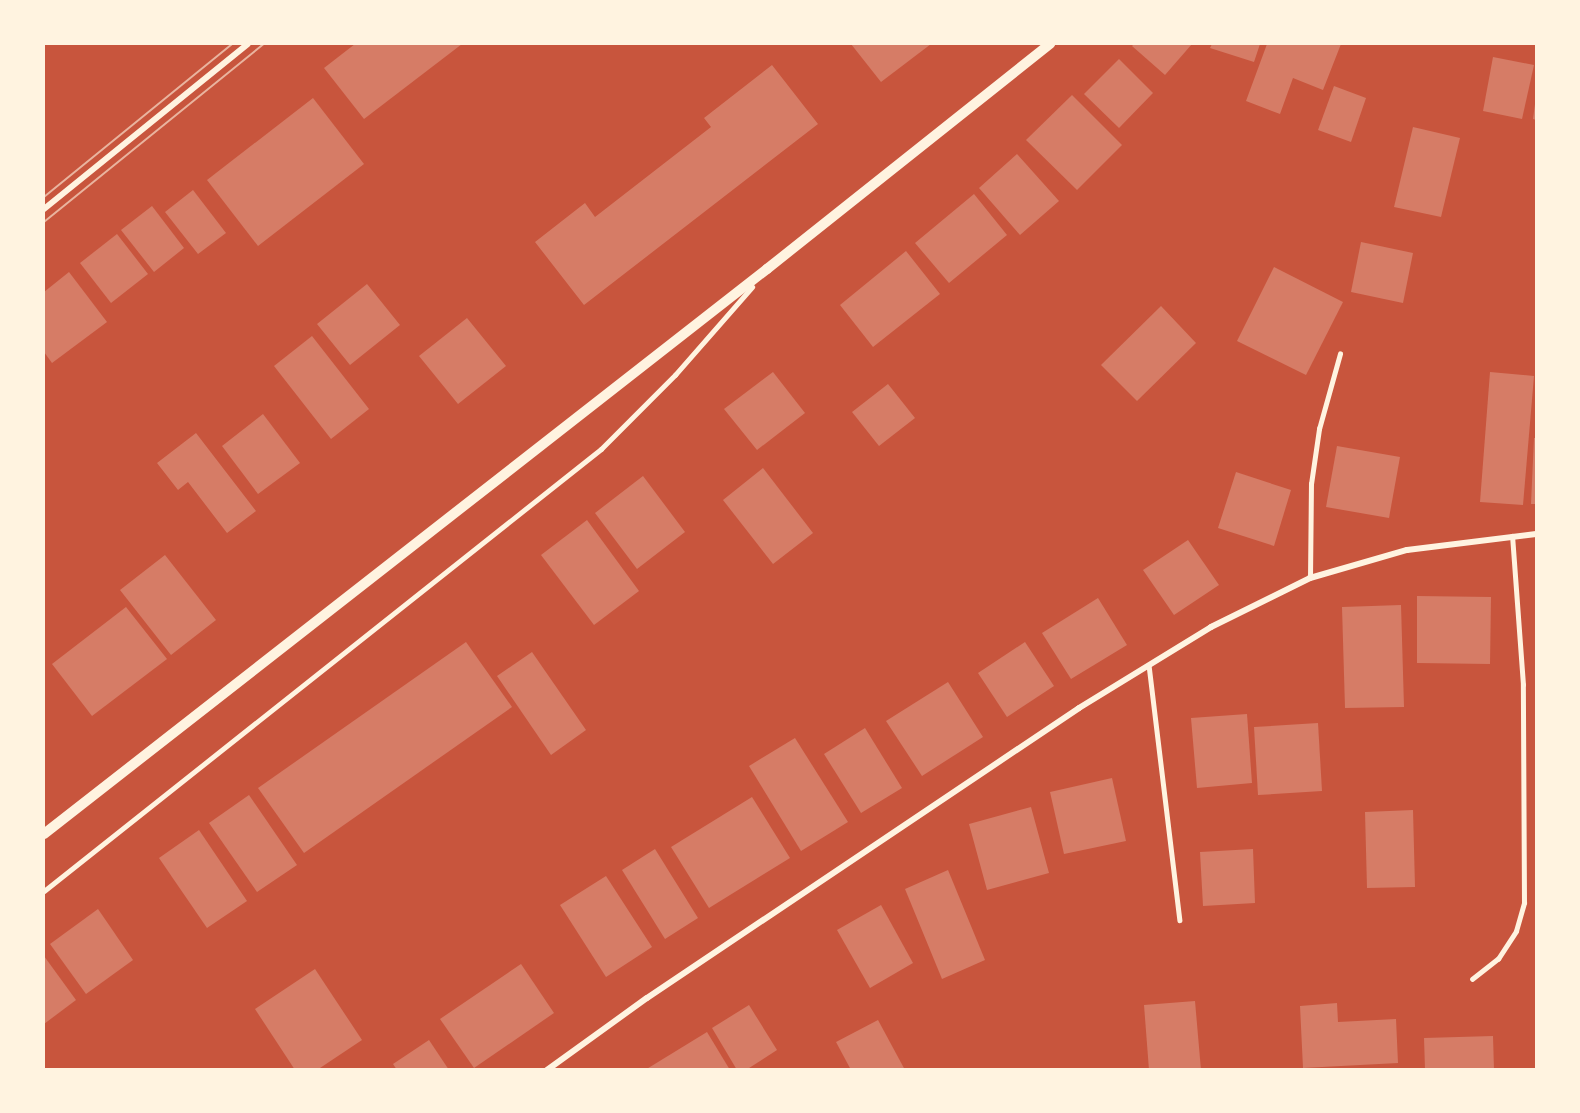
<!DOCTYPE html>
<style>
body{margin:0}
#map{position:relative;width:1580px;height:1113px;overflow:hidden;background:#c8553d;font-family:Barlow,sans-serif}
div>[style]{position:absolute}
.building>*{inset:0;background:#d67c66}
.service>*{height:4.5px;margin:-2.25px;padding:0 2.25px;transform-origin:2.25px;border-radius:2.25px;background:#fff3e0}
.minor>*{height:6px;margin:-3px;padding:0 3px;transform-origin:3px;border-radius:3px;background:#fff3e0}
.tertiary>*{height:10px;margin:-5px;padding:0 5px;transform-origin:5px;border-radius:5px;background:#fff3e0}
.tram>*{height:1.5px;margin:-0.75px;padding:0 0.75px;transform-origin:0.75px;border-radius:0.75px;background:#e9b49f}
span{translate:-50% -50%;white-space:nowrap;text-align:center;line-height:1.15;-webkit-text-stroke:5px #fff3e0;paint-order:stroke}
.frame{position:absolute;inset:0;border:45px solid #fff3e0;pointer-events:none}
</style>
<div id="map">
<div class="building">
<i style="clip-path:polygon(355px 44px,462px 44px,364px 119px,324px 68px)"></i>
<i style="clip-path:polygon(851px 44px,931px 44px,881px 82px)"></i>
<i style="clip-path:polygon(1134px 44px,1192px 44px,1165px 75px,1132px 46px)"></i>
<i style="clip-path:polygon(1212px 44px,1260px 44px,1254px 62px,1210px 48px)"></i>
<i style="clip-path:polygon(1267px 44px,1341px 44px,1323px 90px,1293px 78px,1280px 114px,1246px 101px)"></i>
<i style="clip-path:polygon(1493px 57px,1534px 65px,1522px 119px,1483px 111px)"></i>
<i style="clip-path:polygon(1119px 59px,1153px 93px,1119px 128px,1084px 94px)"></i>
<i style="clip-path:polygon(772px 65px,818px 124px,584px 305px,535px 242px,585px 203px,595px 217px,711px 127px,704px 118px)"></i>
<i style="clip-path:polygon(1334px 86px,1366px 98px,1351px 142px,1318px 130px)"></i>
<i style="clip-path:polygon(1072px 95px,1122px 145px,1077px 190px,1026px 140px)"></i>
<i style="clip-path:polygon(313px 98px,364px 164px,258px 246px,207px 180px)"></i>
<i style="clip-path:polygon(1535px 104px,1536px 104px,1536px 120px,1533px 119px)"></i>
<i style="clip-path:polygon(1413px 127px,1460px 138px,1441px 217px,1394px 207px)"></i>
<i style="clip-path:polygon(1017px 154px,1059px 201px,1020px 235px,979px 188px)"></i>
<i style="clip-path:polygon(193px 190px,226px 233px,198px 254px,165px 212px)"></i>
<i style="clip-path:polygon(974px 194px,1007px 235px,949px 283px,915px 243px)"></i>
<i style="clip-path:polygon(152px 206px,184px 248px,154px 272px,121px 230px)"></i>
<i style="clip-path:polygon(117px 234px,148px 274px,111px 303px,80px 263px)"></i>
<i style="clip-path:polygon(1361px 242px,1413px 253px,1403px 303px,1351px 292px)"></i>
<i style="clip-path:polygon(906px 251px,940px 294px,873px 347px,840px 305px)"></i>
<i style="clip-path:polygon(1274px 267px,1343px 302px,1306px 375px,1237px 341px)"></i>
<i style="clip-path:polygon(69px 272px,107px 322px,52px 363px,44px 352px,44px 292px)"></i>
<i style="clip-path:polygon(367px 284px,400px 325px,350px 365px,317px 324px)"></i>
<i style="clip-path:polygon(1161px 306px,1196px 343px,1137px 401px,1101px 365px)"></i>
<i style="clip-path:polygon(467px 318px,506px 366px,458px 404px,419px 356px)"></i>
<i style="clip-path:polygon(312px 336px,369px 409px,331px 439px,274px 366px)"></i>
<i style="clip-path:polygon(773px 372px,805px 413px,757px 450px,724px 409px)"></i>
<i style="clip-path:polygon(1490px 372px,1534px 376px,1523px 505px,1480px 502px)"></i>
<i style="clip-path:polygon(888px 384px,915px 418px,879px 446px,852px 412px)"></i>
<i style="clip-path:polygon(263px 414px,300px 463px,258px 494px,222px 446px)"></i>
<i style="clip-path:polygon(196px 433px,256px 511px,227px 533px,188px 482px,178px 490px,157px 463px)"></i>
<i style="clip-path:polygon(1534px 438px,1536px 438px,1536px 504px,1531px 504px)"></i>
<i style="clip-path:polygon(1337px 446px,1400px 457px,1389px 518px,1326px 507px)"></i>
<i style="clip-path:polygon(763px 468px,813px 533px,773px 564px,723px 500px)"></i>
<i style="clip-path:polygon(1236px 472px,1291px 490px,1274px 546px,1218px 528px)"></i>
<i style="clip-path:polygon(643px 476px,685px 532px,637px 569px,595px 513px)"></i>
<i style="clip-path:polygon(587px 520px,639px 591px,594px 625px,541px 555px)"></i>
<i style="clip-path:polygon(1188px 540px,1219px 585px,1174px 615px,1143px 570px)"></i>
<i style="clip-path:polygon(165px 555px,216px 620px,171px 655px,120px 590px)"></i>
<i style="clip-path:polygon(1417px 596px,1491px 597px,1490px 664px,1417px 663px)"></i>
<i style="clip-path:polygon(1098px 598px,1127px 645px,1071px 679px,1042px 633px)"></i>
<i style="clip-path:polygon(1401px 605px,1404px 707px,1345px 708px,1342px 607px)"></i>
<i style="clip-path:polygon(126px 607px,167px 659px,92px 716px,52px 664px)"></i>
<i style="clip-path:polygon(466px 642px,512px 707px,304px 853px,258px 788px)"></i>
<i style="clip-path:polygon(1025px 642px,1054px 686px,1007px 717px,978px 673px)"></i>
<i style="clip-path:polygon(532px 652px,586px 730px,551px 755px,497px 676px)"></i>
<i style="clip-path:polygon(948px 682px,983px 737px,922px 776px,886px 721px)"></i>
<i style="clip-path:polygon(1247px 714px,1252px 783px,1197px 788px,1191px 718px)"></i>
<i style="clip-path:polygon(1318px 723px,1322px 791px,1258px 795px,1254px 727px)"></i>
<i style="clip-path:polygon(865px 728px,902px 788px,861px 813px,824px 754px)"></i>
<i style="clip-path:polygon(795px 738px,848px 822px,801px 851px,749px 766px)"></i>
<i style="clip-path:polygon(1112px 778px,1126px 841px,1064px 854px,1050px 792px)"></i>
<i style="clip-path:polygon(249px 795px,297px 865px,257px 892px,209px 823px)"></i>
<i style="clip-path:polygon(752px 797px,790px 858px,709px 908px,671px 847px)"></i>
<i style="clip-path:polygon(1031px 807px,1049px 873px,987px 890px,969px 824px)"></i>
<i style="clip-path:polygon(1413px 810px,1415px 887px,1367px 888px,1365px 812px)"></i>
<i style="clip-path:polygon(199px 830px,247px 901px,207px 928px,159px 858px)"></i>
<i style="clip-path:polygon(655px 849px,698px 918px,665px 939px,622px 870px)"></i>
<i style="clip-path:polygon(1253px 849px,1255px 903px,1203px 906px,1200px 852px)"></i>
<i style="clip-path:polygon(948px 870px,985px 960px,942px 979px,905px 889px)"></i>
<i style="clip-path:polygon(606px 876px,652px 947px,606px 977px,560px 905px)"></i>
<i style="clip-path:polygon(881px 905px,913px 963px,870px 988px,837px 930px)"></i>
<i style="clip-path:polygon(98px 909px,133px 960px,86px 994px,50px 944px)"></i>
<i style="clip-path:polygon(44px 956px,76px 1000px,44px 1024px)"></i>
<i style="clip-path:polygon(521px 964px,554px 1013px,474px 1068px,440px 1019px)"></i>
<i style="clip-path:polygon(315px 969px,362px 1040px,317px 1070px,295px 1070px,255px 1009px)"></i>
<i style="clip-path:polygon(1195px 1001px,1201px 1070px,1149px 1070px,1144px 1005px)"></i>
<i style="clip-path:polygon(1337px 1003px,1338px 1022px,1396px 1019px,1398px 1063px,1303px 1068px,1300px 1006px)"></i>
<i style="clip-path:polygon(749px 1005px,777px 1050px,746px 1070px,737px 1070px,712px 1028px)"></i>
<i style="clip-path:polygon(878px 1020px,905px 1070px,851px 1070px,836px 1042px)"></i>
<i style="clip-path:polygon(707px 1032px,730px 1070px,645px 1070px)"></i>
<i style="clip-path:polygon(1493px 1036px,1494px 1070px,1425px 1070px,1424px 1038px)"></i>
<i style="clip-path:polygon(429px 1040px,449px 1070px,397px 1070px,393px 1064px)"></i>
</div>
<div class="service">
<i style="left:1310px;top:578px;width:94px;rotate:-89.4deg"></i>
<i style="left:1311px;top:484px;width:56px;rotate:-81.7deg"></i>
<i style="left:1319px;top:429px;width:78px;rotate:-74.4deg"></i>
<i style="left:1149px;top:665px;width:257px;rotate:83.1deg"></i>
<i style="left:44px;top:891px;width:711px;rotate:-38.43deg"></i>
<i style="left:601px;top:449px;width:105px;rotate:-45deg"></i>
<i style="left:675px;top:375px;width:117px;rotate:-48.8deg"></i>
<i style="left:1472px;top:979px;width:33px;rotate:-38deg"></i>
<i style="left:1498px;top:959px;width:33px;rotate:-57deg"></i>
<i style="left:1516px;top:931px;width:29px;rotate:-74deg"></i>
<i style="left:1524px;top:903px;width:218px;rotate:-90.3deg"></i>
<i style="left:1523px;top:685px;width:149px;rotate:-94.2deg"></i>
</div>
<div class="minor">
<i style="left:44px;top:209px;width:262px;rotate:-39deg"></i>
<i style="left:547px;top:1070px;width:123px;rotate:-35.8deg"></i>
<i style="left:647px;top:998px;width:520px;rotate:-33.87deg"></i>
<i style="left:1079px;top:708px;width:155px;rotate:-31.5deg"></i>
<i style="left:1211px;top:627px;width:110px;rotate:-26.3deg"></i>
<i style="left:1310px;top:578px;width:101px;rotate:-16.1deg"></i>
<i style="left:1407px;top:550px;width:130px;rotate:-7.1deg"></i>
</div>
<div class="tertiary">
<i style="left:44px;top:834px;width:918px;rotate:-38.01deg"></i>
<i style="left:767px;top:269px;width:362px;rotate:-38.5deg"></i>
</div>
<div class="tram">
<i style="left:44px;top:197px;width:242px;rotate:-39.1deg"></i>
<i style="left:44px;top:222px;width:283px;rotate:-39deg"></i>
</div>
<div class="frame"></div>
</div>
